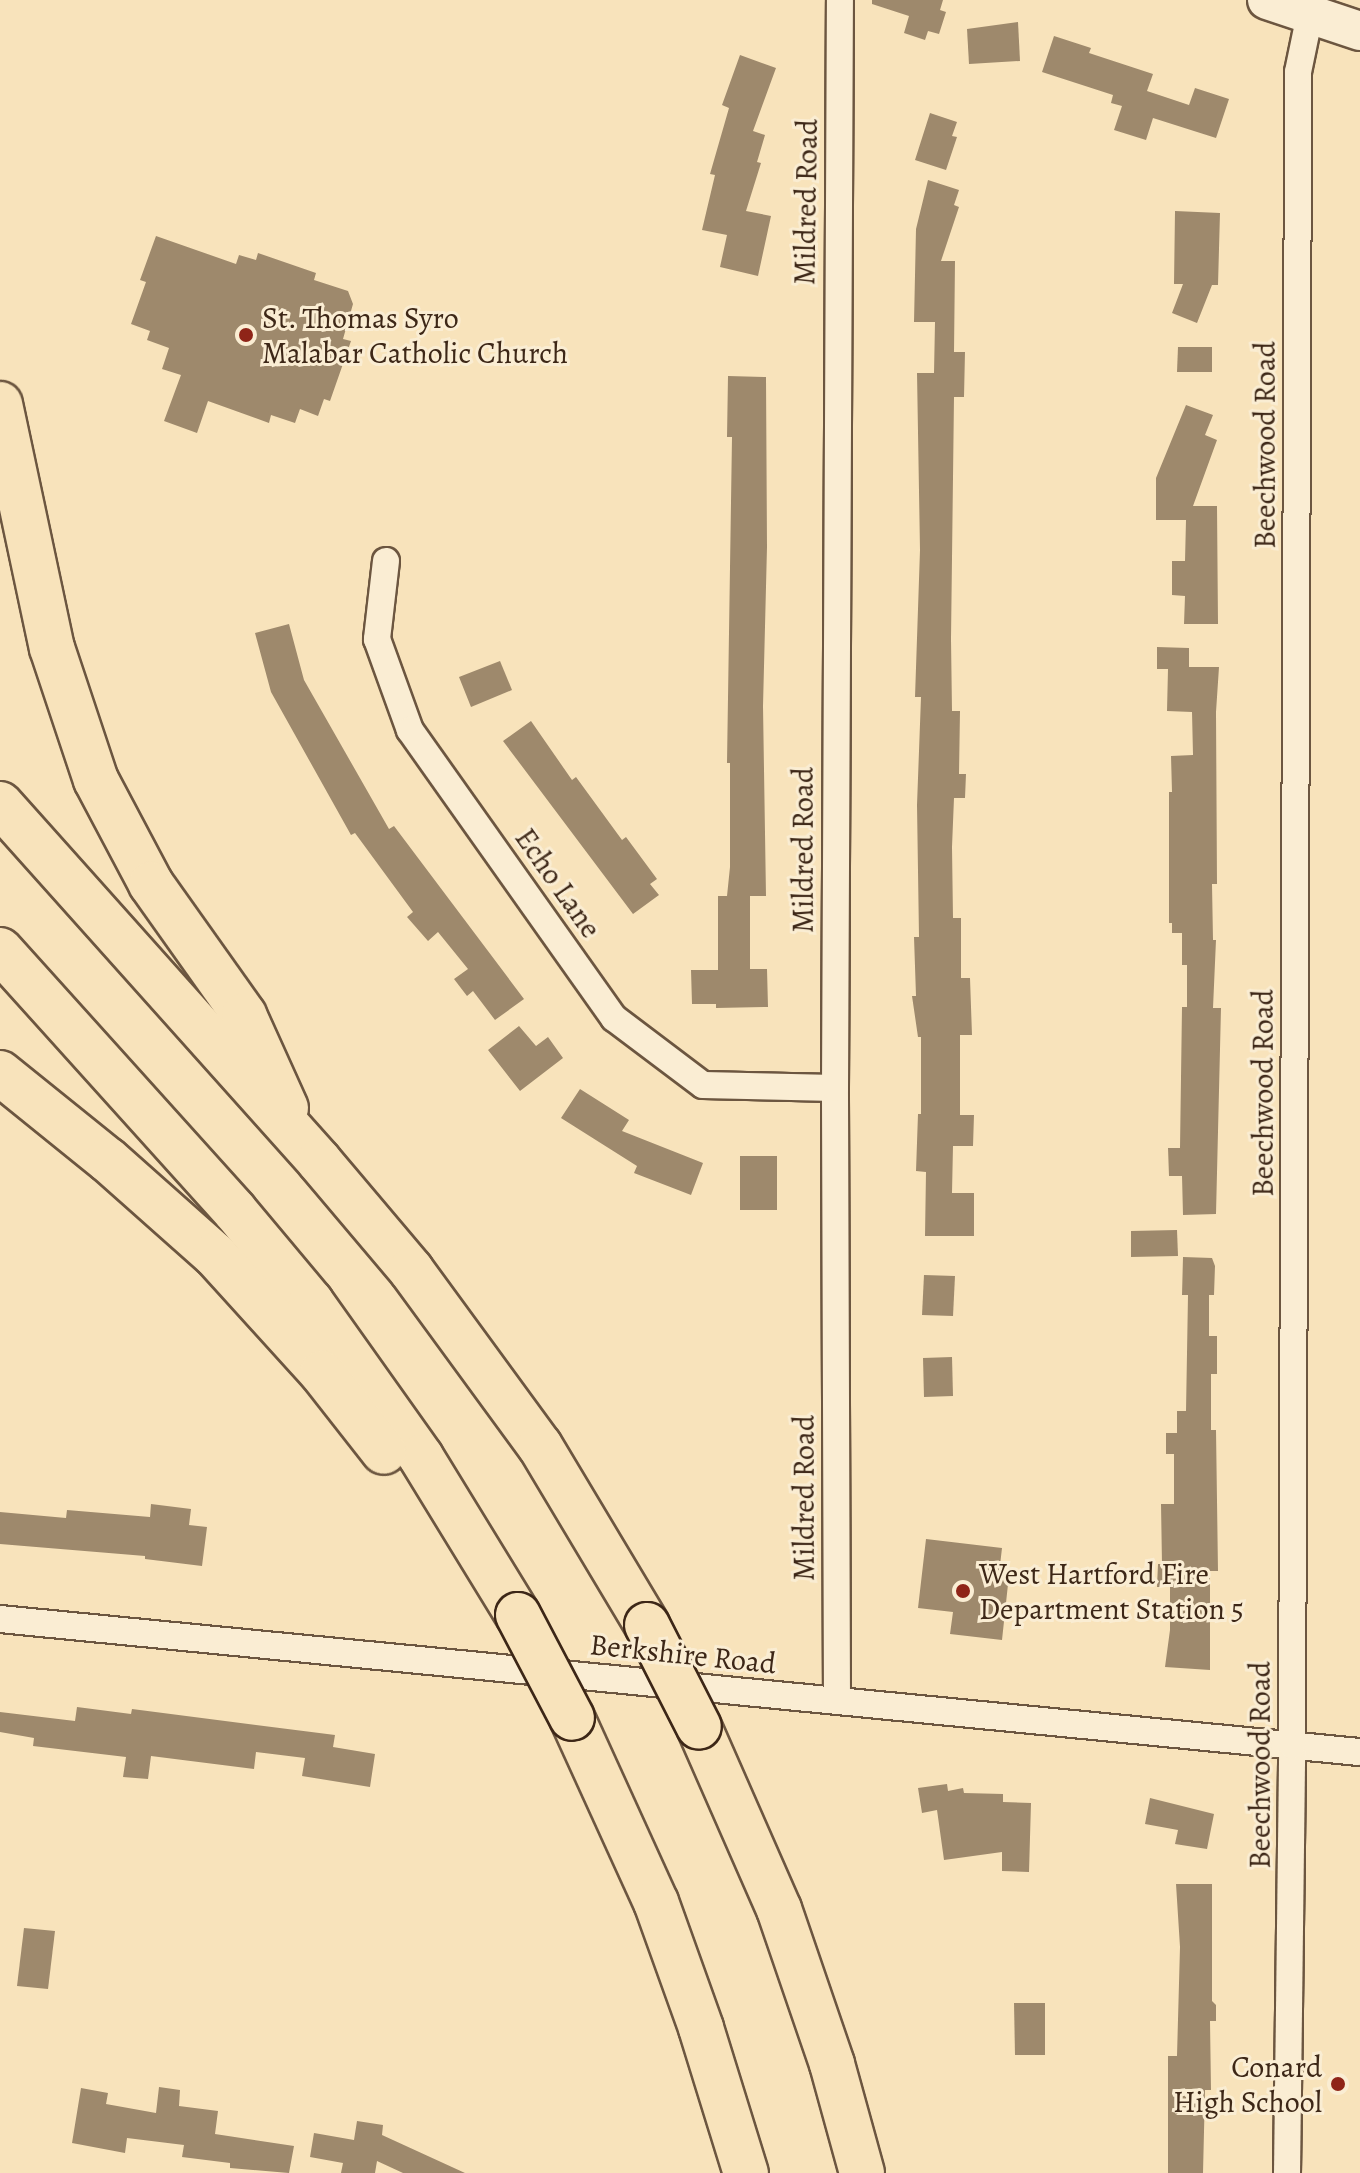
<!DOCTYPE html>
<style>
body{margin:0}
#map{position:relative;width:1360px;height:2173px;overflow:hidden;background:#f8e3bb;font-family:Alegreya,serif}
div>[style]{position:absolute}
.building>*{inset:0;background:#9e896c}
.roads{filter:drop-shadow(2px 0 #6c5640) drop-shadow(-2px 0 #6c5640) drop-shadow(0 2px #6c5640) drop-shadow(0 -2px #6c5640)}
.minor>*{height:26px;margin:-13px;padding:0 13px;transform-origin:13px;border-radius:13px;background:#faedd3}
.secondary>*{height:38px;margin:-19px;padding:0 19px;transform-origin:19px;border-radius:19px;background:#faedd3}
.motorway>*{height:44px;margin:-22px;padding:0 22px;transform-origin:22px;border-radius:22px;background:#f8e3bb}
.bridges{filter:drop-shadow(2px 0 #3d2717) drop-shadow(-2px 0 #3d2717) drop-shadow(0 2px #3d2717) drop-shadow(0 -2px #3d2717)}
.motorway-bridge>*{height:44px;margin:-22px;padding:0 22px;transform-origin:22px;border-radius:22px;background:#f8e3bb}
.dots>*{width:22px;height:22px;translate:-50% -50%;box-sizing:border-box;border:4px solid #faedd3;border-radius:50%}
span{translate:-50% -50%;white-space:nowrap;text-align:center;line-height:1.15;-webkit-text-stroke:6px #faedd3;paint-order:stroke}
.street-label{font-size:30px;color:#3d2717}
.poi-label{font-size:30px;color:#3d2717}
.left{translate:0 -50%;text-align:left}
.right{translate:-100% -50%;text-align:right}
</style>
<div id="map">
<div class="building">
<i style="clip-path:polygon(872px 0,943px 0,940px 10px,946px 12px,939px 34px,928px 31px,925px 40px,904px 33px,909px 16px,872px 4px)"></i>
<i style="clip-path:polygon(1018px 22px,1020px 61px,969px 64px,967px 29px)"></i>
<i style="clip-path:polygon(1054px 36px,1091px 48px,1089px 53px,1153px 74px,1147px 91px,1189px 105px,1195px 88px,1229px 99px,1216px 138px,1153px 118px,1146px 140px,1114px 130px,1122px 106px,1111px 103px,1113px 95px,1042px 72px)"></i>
<i style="clip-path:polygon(740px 55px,776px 68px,753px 131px,765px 135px,757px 162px,761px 163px,746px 211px,771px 216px,758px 276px,720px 267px,727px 235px,702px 230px,715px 175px,710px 174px,729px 108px,722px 105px)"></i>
<i style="clip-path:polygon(930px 113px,957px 122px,952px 136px,957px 137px,946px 170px,915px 160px)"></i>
<i style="clip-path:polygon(928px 180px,959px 190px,954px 205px,959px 207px,941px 261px,955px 261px,954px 352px,965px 352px,964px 397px,954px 397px,951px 639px,952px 711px,960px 711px,959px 774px,966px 774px,965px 798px,954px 798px,952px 847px,953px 918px,961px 918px,961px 978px,970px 978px,972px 1035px,960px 1035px,960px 1115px,974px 1115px,973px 1146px,953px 1146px,952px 1193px,974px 1193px,974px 1236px,925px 1236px,926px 1172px,916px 1171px,918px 1114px,921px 1114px,921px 1037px,918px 1037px,912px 996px,916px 996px,914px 937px,919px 937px,917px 805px,921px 697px,915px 697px,920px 550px,917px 373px,934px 373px,935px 322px,914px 322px,916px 229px)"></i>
<i style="clip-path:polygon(1175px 211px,1220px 213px,1218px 285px,1212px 285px,1197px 323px,1172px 313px,1183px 284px,1174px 284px)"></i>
<i style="clip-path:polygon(156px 236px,236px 264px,239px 255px,256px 260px,258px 253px,316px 273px,314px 280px,348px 291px,353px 304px,343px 339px,351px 341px,330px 401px,324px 399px,318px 416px,300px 409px,295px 423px,271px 415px,269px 423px,208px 401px,197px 433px,164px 421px,181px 375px,162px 369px,169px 348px,147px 340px,150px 331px,131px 324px,146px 282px,140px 280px)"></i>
<i style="clip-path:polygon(1178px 347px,1212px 347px,1212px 372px,1177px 372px)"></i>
<i style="clip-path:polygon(728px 376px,766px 377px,767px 547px,763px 706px,766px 896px,750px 896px,750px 969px,767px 969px,768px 1007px,716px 1008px,716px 1004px,692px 1004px,691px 970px,718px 970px,718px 896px,727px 896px,730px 867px,730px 763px,727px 763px,732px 437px,727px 437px)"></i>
<i style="clip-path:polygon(1186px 405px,1213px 415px,1205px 435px,1217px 440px,1193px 506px,1217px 506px,1218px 624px,1184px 624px,1185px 596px,1172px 595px,1172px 561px,1185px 561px,1186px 520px,1156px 520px,1156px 478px)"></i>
<i style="clip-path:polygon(289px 624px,304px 680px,389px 829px,394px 826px,524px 999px,495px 1020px,473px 991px,467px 996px,454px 979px,468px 969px,438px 932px,428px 941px,407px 917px,413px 912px,355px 833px,351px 835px,271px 692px,255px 633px)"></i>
<i style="clip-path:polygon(1157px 647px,1189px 648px,1189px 667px,1219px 667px,1216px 712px,1217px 884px,1212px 884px,1213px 940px,1216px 940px,1213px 1008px,1221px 1008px,1216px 1214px,1183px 1215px,1182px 1176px,1169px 1176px,1168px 1148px,1180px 1148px,1182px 1007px,1187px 1007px,1187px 965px,1182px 965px,1182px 933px,1172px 933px,1172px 923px,1169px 923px,1169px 792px,1172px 792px,1171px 756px,1193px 755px,1192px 712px,1167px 711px,1168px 669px,1157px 669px)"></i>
<i style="clip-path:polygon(500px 661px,512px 690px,471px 707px,459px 677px)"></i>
<i style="clip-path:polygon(531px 721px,572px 780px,576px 777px,622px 840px,626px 837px,657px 879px,650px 884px,659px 895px,633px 914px,503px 741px)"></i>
<i style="clip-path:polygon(519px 1026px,536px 1046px,548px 1037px,563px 1058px,520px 1091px,488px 1050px)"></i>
<i style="clip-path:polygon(580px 1089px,629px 1120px,622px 1131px,703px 1163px,691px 1195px,634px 1173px,637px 1166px,561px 1118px)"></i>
<i style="clip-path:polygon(740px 1156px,777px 1156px,777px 1210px,740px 1210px)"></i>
<i style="clip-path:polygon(1177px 1230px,1178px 1256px,1131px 1257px,1131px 1231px)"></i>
<i style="clip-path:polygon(1183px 1257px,1212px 1258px,1215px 1266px,1214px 1295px,1209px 1295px,1209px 1336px,1217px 1336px,1217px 1374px,1211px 1374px,1211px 1430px,1216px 1430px,1218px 1571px,1210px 1571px,1210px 1670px,1165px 1667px,1170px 1630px,1170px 1587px,1157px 1587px,1158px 1564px,1162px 1564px,1161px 1504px,1174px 1504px,1174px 1454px,1166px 1454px,1166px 1433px,1177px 1433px,1177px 1411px,1186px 1411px,1188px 1295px,1182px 1295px)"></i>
<i style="clip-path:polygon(924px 1275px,955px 1276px,953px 1316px,922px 1315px)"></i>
<i style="clip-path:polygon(952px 1357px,953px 1396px,924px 1397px,923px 1358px)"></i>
<i style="clip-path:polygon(151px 1504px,191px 1509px,189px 1525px,207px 1527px,202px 1566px,145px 1559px,145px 1556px,0 1544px,0 1512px,66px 1518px,67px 1510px,150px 1517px)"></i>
<i style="clip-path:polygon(926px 1539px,1002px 1548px,999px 1574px,1009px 1575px,1002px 1640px,950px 1634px,953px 1612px,918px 1608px)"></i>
<i style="clip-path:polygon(77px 1707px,131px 1714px,132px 1709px,335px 1735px,333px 1747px,375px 1754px,370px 1787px,302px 1776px,305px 1758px,256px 1752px,254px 1769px,151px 1756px,148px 1779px,123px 1777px,126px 1757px,33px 1746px,34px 1738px,0 1732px,0 1712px,75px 1721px)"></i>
<i style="clip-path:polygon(947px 1784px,948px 1791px,963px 1788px,964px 1793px,1003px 1794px,1003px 1802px,1031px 1803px,1029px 1872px,1002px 1871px,1002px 1852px,944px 1860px,937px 1810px,922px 1813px,918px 1788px)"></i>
<i style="clip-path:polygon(1150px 1798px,1214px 1814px,1207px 1849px,1175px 1844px,1178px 1830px,1145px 1824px)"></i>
<i style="clip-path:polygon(1176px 1884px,1212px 1884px,1212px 2001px,1216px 2005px,1216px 2021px,1210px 2021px,1211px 2090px,1205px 2090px,1203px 2173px,1168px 2173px,1168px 2056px,1177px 2056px,1180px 1947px)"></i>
<i style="clip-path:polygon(24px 1928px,55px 1931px,48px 1989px,17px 1986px)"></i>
<i style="clip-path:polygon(1014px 2003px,1045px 2003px,1045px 2055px,1015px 2055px)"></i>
<i style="clip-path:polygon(159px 2087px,180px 2090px,179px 2106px,218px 2111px,215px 2134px,294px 2146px,289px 2173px,230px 2168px,230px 2163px,182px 2157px,184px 2145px,127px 2138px,125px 2153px,72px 2143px,81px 2088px,108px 2093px,106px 2104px,156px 2113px)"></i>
<i style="clip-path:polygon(357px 2121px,383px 2125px,382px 2135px,465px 2173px,403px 2173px,377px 2161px,375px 2173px,341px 2173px,343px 2163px,310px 2157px,314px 2133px,354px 2140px)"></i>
</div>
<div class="roads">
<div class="minor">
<i style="left:386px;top:561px;width:79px;rotate:96.6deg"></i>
<i style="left:377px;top:639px;width:97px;rotate:70.1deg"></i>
<i style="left:410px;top:730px;width:353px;rotate:54.7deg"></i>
<i style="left:614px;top:1018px;width:111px;rotate:37deg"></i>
<i style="left:703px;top:1085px;width:132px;rotate:1.3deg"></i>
<i style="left:0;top:1619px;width:1366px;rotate:5.59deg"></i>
<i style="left:837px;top:1701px;width:613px;rotate:-90.19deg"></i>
<i style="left:835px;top:1088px;width:1088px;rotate:-89.74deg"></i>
<i style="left:1287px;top:2173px;width:428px;rotate:-89.3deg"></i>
<i style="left:1292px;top:1745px;width:1673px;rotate:-89.79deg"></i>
<i style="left:1298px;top:72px;width:59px;rotate:-78.3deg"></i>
</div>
<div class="secondary">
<i style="left:1267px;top:0;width:98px;rotate:18.4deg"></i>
</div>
<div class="motorway">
<i style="left:0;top:404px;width:249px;rotate:78deg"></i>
<i style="left:52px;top:648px;width:139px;rotate:71.6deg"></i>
<i style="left:96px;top:780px;width:118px;rotate:62.1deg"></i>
<i style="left:151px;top:884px;width:161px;rotate:54.6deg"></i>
<i style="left:244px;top:1015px;width:102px;rotate:65.7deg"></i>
<i style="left:0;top:804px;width:479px;rotate:48.2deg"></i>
<i style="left:319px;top:1161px;width:143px;rotate:49.8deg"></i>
<i style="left:411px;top:1270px;width:218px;rotate:53.8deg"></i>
<i style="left:540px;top:1446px;width:209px;rotate:59.1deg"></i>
<i style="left:0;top:950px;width:351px;rotate:48deg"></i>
<i style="left:235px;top:1211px;width:119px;rotate:50.1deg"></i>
<i style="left:311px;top:1302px;width:190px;rotate:54.6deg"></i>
<i style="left:421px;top:1457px;width:185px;rotate:58.5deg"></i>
<i style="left:0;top:1073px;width:139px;rotate:38.9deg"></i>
<i style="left:108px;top:1160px;width:143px;rotate:41.6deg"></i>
<i style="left:215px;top:1255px;width:159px;rotate:47.8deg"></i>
<i style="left:322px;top:1373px;width:100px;rotate:51.9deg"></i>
<i style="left:572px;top:1718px;width:202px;rotate:65.5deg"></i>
<i style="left:656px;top:1902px;width:134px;rotate:70.3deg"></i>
<i style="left:701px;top:2028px;width:152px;rotate:72.8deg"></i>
<i style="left:699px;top:1727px;width:199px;rotate:66.3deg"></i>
<i style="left:779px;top:1909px;width:164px;rotate:71.1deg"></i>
<i style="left:832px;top:2064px;width:113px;rotate:74.6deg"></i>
</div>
</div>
<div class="bridges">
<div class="motorway-bridge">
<i style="left:518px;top:1615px;width:116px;rotate:62.3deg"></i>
<i style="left:647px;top:1625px;width:114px;rotate:63deg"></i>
</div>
</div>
<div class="dots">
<i style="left:246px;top:335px;background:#8f2418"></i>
<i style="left:963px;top:1591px;background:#8f2418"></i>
<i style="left:1338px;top:2084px;background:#8f2418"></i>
</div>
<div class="street-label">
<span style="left:806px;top:202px;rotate:-89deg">Mildred Road</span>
<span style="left:1265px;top:445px;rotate:-90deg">Beechwood Road</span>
<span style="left:803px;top:850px;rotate:-90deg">Mildred Road</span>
<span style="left:558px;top:883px;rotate:55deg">Echo Lane</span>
<span style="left:1263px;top:1093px;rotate:-90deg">Beechwood Road</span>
<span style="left:804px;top:1498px;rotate:-90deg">Mildred Road</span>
<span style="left:683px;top:1654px;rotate:6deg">Berkshire Road</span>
<span style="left:1260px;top:1765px;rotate:-90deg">Beechwood Road</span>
</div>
<div class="poi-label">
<span class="left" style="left:262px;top:335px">St. Thomas Syro<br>Malabar Catholic Church</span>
<span class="left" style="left:979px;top:1591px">West Hartford Fire<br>Department Station 5</span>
<span class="right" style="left:1322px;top:2084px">Conard<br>High School</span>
</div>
</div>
